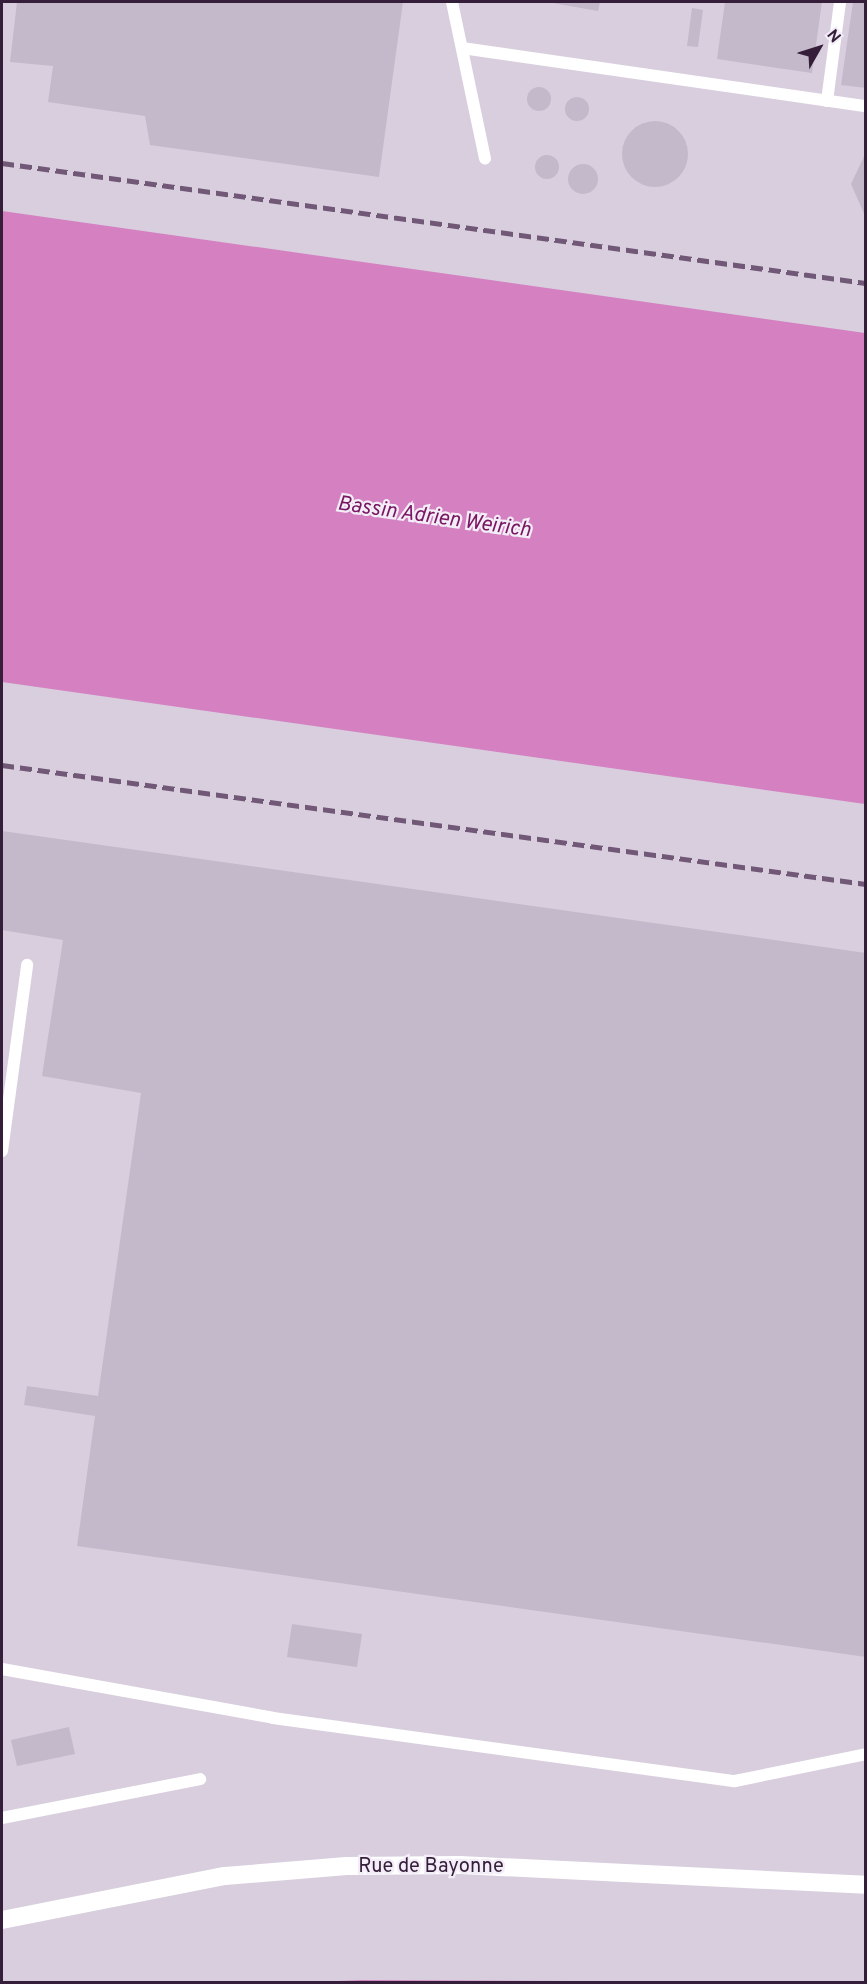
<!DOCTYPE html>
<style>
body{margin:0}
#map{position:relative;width:867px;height:1984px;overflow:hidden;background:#e5ddea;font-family:Overpass,sans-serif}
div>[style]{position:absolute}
.built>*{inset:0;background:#d8cede}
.water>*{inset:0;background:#d480c1}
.building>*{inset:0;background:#c4b9cb}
.round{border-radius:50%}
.lane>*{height:12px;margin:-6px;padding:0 6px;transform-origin:6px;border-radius:6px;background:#fff}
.street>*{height:18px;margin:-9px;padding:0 9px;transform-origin:9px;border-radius:9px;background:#fff}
.rail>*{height:4.5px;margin-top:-2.25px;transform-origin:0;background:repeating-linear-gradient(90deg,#705876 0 12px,transparent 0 18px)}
span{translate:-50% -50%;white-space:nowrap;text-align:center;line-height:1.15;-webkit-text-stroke:4.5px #f3edf7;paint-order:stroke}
.street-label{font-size:20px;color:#351e3a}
.water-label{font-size:21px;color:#791561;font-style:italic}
.frame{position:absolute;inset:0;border:3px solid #351e3a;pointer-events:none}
.north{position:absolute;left:789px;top:18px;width:60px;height:60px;-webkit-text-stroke:4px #f3edf7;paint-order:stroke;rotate:51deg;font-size:16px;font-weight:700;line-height:24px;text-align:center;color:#351e3a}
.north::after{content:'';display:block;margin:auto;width:21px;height:27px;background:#351e3a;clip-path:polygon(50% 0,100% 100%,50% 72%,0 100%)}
</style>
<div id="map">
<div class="built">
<i style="clip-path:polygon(2px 2px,865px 2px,865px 1982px,2px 1982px)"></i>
</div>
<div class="water">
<i style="clip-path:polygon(2px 211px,865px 333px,865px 804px,2px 682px)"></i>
<i style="clip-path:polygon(362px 1980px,815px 1982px,315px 1982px)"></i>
</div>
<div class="building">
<i style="clip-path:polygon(17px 2px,403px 2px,379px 177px,150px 145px,145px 116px,48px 102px,53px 66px,10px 62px)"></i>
<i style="clip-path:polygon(547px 2px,600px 2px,598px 11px)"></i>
<i style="clip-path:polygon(725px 2px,822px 2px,812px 73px,717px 59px)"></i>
<i style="clip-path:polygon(853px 2px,866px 2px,866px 88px,841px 85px)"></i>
<i style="clip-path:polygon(692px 8px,703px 10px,698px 47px,687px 46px)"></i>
<i class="round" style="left:527px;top:87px;width:24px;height:24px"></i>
<i class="round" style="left:565px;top:97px;width:24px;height:24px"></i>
<i class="round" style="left:622px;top:121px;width:66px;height:66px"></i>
<i style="clip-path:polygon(866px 152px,866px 218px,851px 184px)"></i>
<i class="round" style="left:535px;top:155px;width:24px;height:24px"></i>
<i class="round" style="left:568px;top:164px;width:30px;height:30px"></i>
<i style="clip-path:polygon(2px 831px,866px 953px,866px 1657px,77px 1546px,95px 1416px,24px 1405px,27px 1386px,98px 1396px,141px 1093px,42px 1076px,63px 940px,2px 930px)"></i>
<i style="clip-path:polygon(292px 1624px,362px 1634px,357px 1667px,287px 1657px)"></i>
<i style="clip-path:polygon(69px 1727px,75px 1754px,17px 1766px,11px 1740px)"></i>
</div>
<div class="lane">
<i style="left:452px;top:2px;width:160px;rotate:78.1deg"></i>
<i style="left:462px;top:48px;width:408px;rotate:8.2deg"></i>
<i style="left:827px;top:101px;width:100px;rotate:-82.5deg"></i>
<i style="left:2px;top:1151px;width:188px;rotate:-82.3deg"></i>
<i style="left:2px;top:1669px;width:275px;rotate:10.2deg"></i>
<i style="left:273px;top:1718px;width:466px;rotate:7.8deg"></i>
<i style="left:735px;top:1781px;width:134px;rotate:-11.6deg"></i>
<i style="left:2px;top:1818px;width:202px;rotate:-11.1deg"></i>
</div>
<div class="street">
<i style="left:2px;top:1920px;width:227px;rotate:-11.2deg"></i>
<i style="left:225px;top:1876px;width:122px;rotate:-4.7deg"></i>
<i style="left:347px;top:1866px;width:113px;rotate:-0.5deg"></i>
<i style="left:460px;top:1865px;width:406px;rotate:2.8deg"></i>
</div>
<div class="rail">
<i style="left:2px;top:163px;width:872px;rotate:7.91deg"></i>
<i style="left:2px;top:765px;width:872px;rotate:7.84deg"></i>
</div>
<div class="street-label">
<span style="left:431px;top:1867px">Rue de Bayonne</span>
</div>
<div class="water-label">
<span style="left:434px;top:518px;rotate:8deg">Bassin Adrien Weirich</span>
</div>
<div class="frame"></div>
<div class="north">N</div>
</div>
